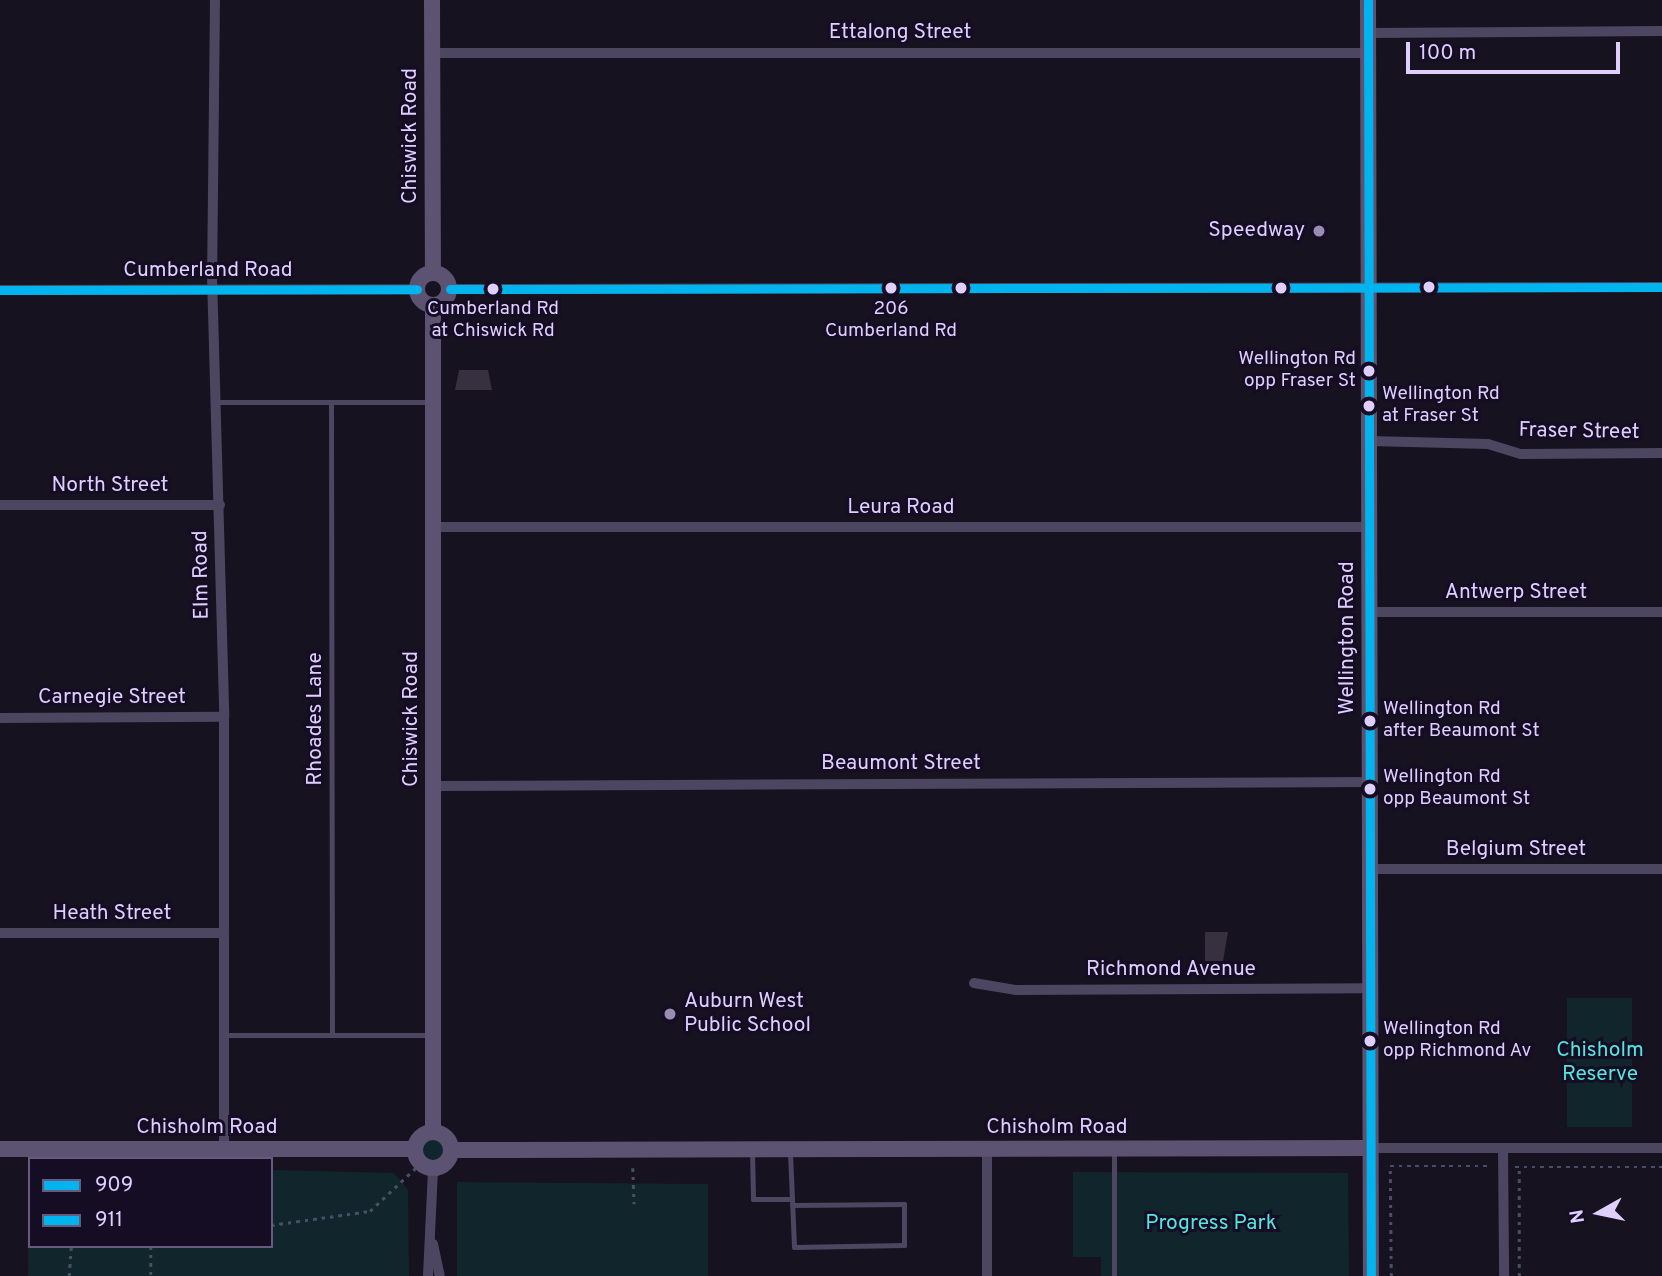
<!DOCTYPE html>
<style>
body{margin:0}
#map{position:relative;width:1662px;height:1276px;overflow:hidden;background:#16121f;font-family:Overpass,sans-serif}
div>[style]{position:absolute}
.green>*{inset:0;background:#10262c}
.round{border-radius:50%}
.building>*{inset:0;background:#363041}
.path>*{height:2.5px;margin-top:-1.25px;transform-origin:0;background:repeating-linear-gradient(90deg,#475062 0 3.5px,transparent 0 8.5px)}
.lane>*{height:5px;margin:-2.5px;padding:0 2.5px;transform-origin:2.5px;border-radius:2.5px;background:#4c4660}
.street>*{height:10px;margin:-5px;padding:0 5px;transform-origin:5px;border-radius:5px;background:#4c4660}
.secondary>*{height:16px;margin:-8px;padding:0 8px;transform-origin:8px;border-radius:8px;background:#5c5373}
.secondary>.ring{margin:-8px;padding:0;box-sizing:content-box;background:none;border:16px solid #5c5373;border-radius:50%}
.bus-1>*{height:9px;margin:-4.5px;padding:0 4.5px;transform-origin:4.5px;border-radius:4.5px;background:#00b5ef}
.bus-2>*{height:9px;margin:-4.5px;padding:0 4.5px;transform-origin:4.5px;border-radius:4.5px;background:#00b5ef}
.dots>*{width:19px;height:19px;translate:-50% -50%;box-sizing:border-box;border:4px solid #150d24;border-radius:50%}
span{translate:-50% -50%;white-space:nowrap;text-align:center;line-height:1.15;-webkit-text-stroke:6px #150d24;paint-order:stroke}
.bus-label{font-size:19px;color:#dfcfff}
.right{translate:-100% -50%;text-align:right}
.left{translate:0 -50%;text-align:left}
.street-label{font-size:21px;color:#dfcfff}
.poi-label{font-size:21px;color:#dfcfff}
.park-label{font-size:21px;color:#54e6e0}
.legend{position:absolute;left:28px;top:1157px;width:245px;height:91px;box-sizing:border-box;background:#150d24;border:2px solid #665b7c;margin:0;padding:9px 12px;list-style:none;font-size:21px;color:#dfcfff}
.legend li{display:flex;align-items:center;gap:14px;height:35px}
.legend b{width:35px;border:2px solid #665b7c}
.north{position:absolute;left:1564px;top:1178px;width:70px;height:70px;-webkit-text-stroke:5px #150d24;paint-order:stroke;rotate:261deg;font-size:19px;font-weight:700;line-height:28px;text-align:center;color:#dfcfff}
.north::after{content:'';display:block;margin:auto;width:24px;height:32px;background:#dfcfff;clip-path:polygon(50% 0,100% 100%,50% 72%,0 100%)}
.scale{position:absolute;left:1406px;top:42px;width:214px;height:32px;box-sizing:border-box;border:4px solid #dfcfff;border-top:0;padding-left:9px;font-size:21px;line-height:24px;white-space:nowrap;color:#dfcfff;-webkit-text-stroke:5px #150d24;paint-order:stroke}
</style>
<div id="map">
<div class="green">
<i style="clip-path:polygon(1567px 998px,1632px 998px,1632px 1127px,1567px 1127px)"></i>
<i class="round" style="left:422px;top:1138px;width:22px;height:22px"></i>
<i style="clip-path:polygon(29px 1165px,30px 1246px,271px 1246px,271px 1170px,394px 1173px,408px 1190px,409px 1276px,28px 1276px)"></i>
<i style="clip-path:polygon(1073px 1172px,1348px 1173px,1349px 1276px,1101px 1276px,1101px 1257px,1073px 1257px)"></i>
<i style="clip-path:polygon(457px 1182px,708px 1184px,708px 1276px,457px 1276px)"></i>
</div>
<div class="building">
<i style="clip-path:polygon(459px 370px,488px 370px,492px 390px,455px 390px)"></i>
<i style="clip-path:polygon(1205px 932px,1228px 932px,1223px 961px,1205px 961px)"></i>
</div>
<div class="path">
<i style="left:1515px;top:1167px;width:147px"></i>
<i style="left:633px;top:1168px;width:36px;rotate:88deg"></i>
<i style="left:271px;top:1225px;width:100px;rotate:-8deg"></i>
<i style="left:370px;top:1211px;width:70px;rotate:-43.3deg"></i>
<i style="left:151px;top:1246px;width:30px;rotate:90deg"></i>
<i style="left:69px;top:1276px;width:30px;rotate:-86deg"></i>
<i style="left:1391px;top:1276px;width:110px;rotate:-90.5deg"></i>
<i style="left:1390px;top:1166px;width:101px"></i>
<i style="left:1519px;top:1276px;width:109px;rotate:-90deg"></i>
</div>
<div class="lane">
<i style="left:218px;top:402px;width:214px"></i>
<i style="left:331px;top:403px;width:632px;rotate:89.91deg"></i>
<i style="left:224px;top:1035px;width:207px"></i>
<i style="left:752px;top:1150px;width:49px;rotate:88.8deg"></i>
<i style="left:753px;top:1199px;width:39px"></i>
<i style="left:1114px;top:1152px;width:124px;rotate:90deg"></i>
<i style="left:790px;top:1153px;width:46px;rotate:87.5deg"></i>
<i style="left:792px;top:1199px;width:48px;rotate:87.6deg"></i>
<i style="left:794px;top:1247px;width:110px;rotate:-1deg"></i>
<i style="left:904px;top:1245px;width:41px;rotate:-90deg"></i>
<i style="left:904px;top:1204px;width:112px;rotate:179.5deg"></i>
</div>
<div class="street">
<i style="left:215px;top:0;width:276px;rotate:90.6deg"></i>
<i style="left:212px;top:276px;width:441px;rotate:88.4deg"></i>
<i style="left:224px;top:717px;width:432px;rotate:90deg"></i>
<i style="left:1368px;top:33px;width:294px;rotate:-0.4deg"></i>
<i style="left:432px;top:53px;width:936px"></i>
<i style="left:450px;top:289px;width:1212px;rotate:-0.09deg"></i>
<i style="left:0;top:290px;width:417px;rotate:-0.1deg"></i>
<i style="left:1370px;top:441px;width:118px;rotate:1.5deg"></i>
<i style="left:1488px;top:444px;width:34px;rotate:17deg"></i>
<i style="left:1521px;top:454px;width:141px;rotate:-0.4deg"></i>
<i style="left:0;top:505px;width:220px"></i>
<i style="left:432px;top:527px;width:938px"></i>
<i style="left:1370px;top:612px;width:292px"></i>
<i style="left:0;top:718px;width:224px;rotate:-0.3deg"></i>
<i style="left:433px;top:786px;width:936px;rotate:-0.24deg"></i>
<i style="left:1369px;top:869px;width:293px"></i>
<i style="left:0;top:933px;width:224px"></i>
<i style="left:974px;top:983px;width:43px;rotate:9.5deg"></i>
<i style="left:1016px;top:990px;width:354px;rotate:-0.3deg"></i>
<i style="left:1371px;top:1148px;width:291px"></i>
<i style="left:1503px;top:1149px;width:127px;rotate:89.5deg"></i>
<i style="left:433px;top:1244px;width:33px;rotate:78deg"></i>
<i style="left:428px;top:1276px;width:108px;rotate:-87.3deg"></i>
<i style="left:987px;top:1276px;width:127px;rotate:-90deg"></i>
</div>
<div class="secondary">
<i style="left:432px;top:0;width:273px;rotate:89.8deg"></i>
<i style="left:1368px;top:0;width:1276px;rotate:89.87deg"></i>
<i class="ring" style="left:417px;top:273px;width:16px;height:16px"></i>
<i style="left:433px;top:306px;width:825px;rotate:90deg"></i>
<i class="ring" style="left:415px;top:1132px;width:20px;height:20px"></i>
<i style="left:0;top:1149px;width:415px"></i>
<i style="left:452px;top:1150px;width:919px;rotate:-0.12deg"></i>
</div>
<div class="bus-1">
<i style="left:450px;top:289px;width:1212px;rotate:-0.09deg"></i>
<i style="left:0;top:290px;width:417px;rotate:-0.1deg"></i>
</div>
<div class="bus-2">
<i style="left:1368px;top:0;width:1276px;rotate:89.87deg"></i>
</div>
<div class="dots">
<i style="left:1319px;top:231px;background:#998db1"></i>
<i style="left:1429px;top:287px;background:#dfcfff"></i>
<i style="left:891px;top:288px;background:#dfcfff"></i>
<i style="left:961px;top:288px;background:#dfcfff"></i>
<i style="left:1281px;top:288px;background:#dfcfff"></i>
<i style="left:493px;top:289px;background:#dfcfff"></i>
<i style="left:1369px;top:371px;background:#dfcfff"></i>
<i style="left:1369px;top:406px;background:#dfcfff"></i>
<i style="left:1370px;top:721px;background:#dfcfff"></i>
<i style="left:1370px;top:789px;background:#dfcfff"></i>
<i style="left:670px;top:1014px;background:#998db1"></i>
<i style="left:1370px;top:1041px;background:#dfcfff"></i>
</div>
<div class="bus-label">
<span style="left:493px;top:321px">Cumberland Rd<br>at Chiswick Rd</span>
<span style="left:891px;top:321px">206<br>Cumberland Rd</span>
<span class="right" style="left:1356px;top:371px">Wellington Rd<br>opp Fraser St</span>
<span class="left" style="left:1382px;top:406px">Wellington Rd<br>at Fraser St</span>
<span class="left" style="left:1383px;top:721px">Wellington Rd<br>after Beaumont St</span>
<span class="left" style="left:1383px;top:789px">Wellington Rd<br>opp Beaumont St</span>
<span class="left" style="left:1383px;top:1041px">Wellington Rd<br>opp Richmond Av</span>
</div>
<div class="street-label">
<span style="left:900px;top:33px">Ettalong Street</span>
<span style="left:411px;top:136px;rotate:-90deg">Chiswick Road</span>
<span style="left:208px;top:271px">Cumberland Road</span>
<span style="left:1579px;top:432px;rotate:1deg">Fraser Street</span>
<span style="left:110px;top:486px">North Street</span>
<span style="left:901px;top:508px">Leura Road</span>
<span style="left:202px;top:575px;rotate:-91deg">Elm Road</span>
<span style="left:1516px;top:593px">Antwerp Street</span>
<span style="left:1348px;top:638px;rotate:-90deg">Wellington Road</span>
<span style="left:112px;top:698px">Carnegie Street</span>
<span style="left:316px;top:719px;rotate:-90deg">Rhoades Lane</span>
<span style="left:412px;top:719px;rotate:-90deg">Chiswick Road</span>
<span style="left:901px;top:764px">Beaumont Street</span>
<span style="left:1516px;top:850px">Belgium Street</span>
<span style="left:112px;top:914px">Heath Street</span>
<span style="left:1171px;top:970px">Richmond Avenue</span>
<span style="left:207px;top:1128px">Chisholm Road</span>
<span style="left:1057px;top:1128px">Chisholm Road</span>
</div>
<div class="poi-label">
<span class="right" style="left:1305px;top:231px">Speedway</span>
<span class="left" style="left:684px;top:1014px">Auburn West<br>Public School</span>
</div>
<div class="park-label">
<span style="left:1600px;top:1063px">Chisholm<br>Reserve</span>
<span style="left:1211px;top:1224px">Progress Park</span>
</div>
<ul class="legend">
<li><b style="height:9px;background:#00b5ef"></b>909</li>
<li><b style="height:9px;background:#00b5ef"></b>911</li>
</ul>
<div class="north">N</div>
<div class="scale">100 m</div>
</div>
